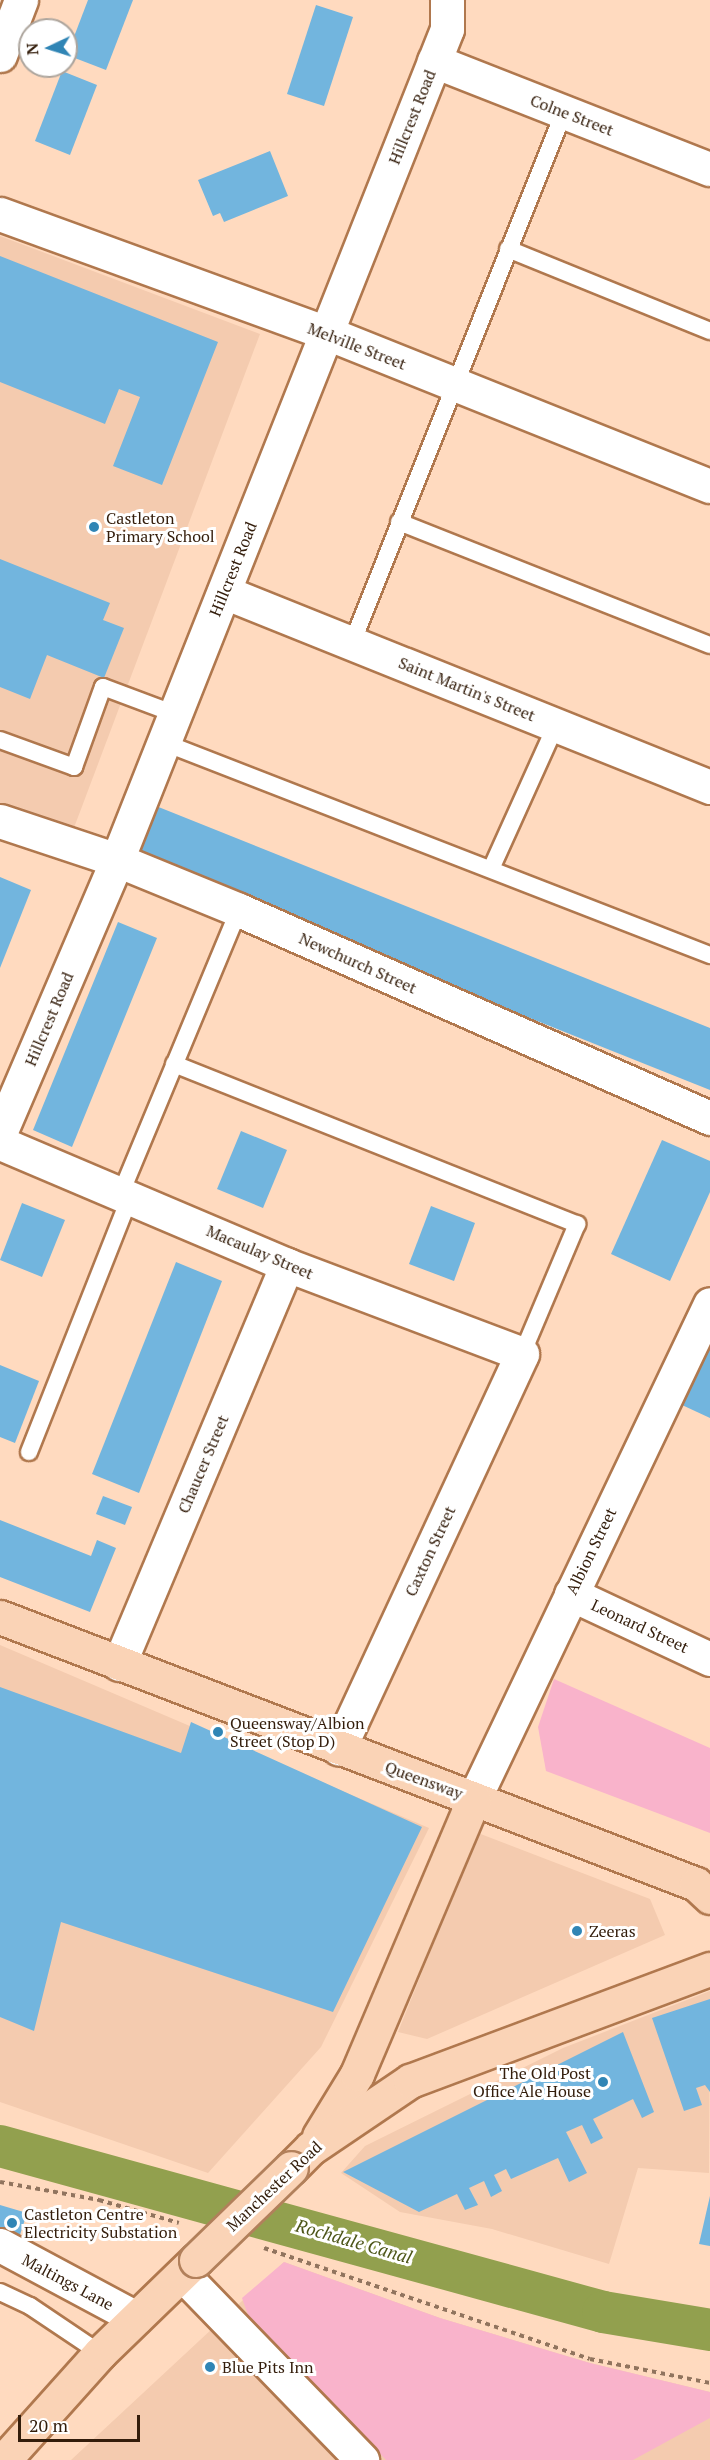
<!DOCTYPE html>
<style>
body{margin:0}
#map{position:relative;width:710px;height:2460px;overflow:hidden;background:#ffdabf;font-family:"PT Serif",serif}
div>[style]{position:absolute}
.built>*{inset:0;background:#f4cbaf}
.green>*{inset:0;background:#f9b3cb}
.canal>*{height:42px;margin:-21px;padding:0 21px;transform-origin:21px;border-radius:21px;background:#92a04e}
.building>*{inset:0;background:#72b5de}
.path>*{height:4px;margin-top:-2px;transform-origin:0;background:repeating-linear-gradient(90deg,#91745e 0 4.5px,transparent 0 9px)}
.roads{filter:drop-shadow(2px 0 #b0784e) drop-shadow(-2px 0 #b0784e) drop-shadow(0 2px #b0784e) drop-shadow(0 -2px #b0784e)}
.service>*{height:16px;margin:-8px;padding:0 8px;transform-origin:8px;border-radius:8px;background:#fff}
.minor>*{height:33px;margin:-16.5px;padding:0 16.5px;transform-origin:16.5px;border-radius:16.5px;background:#fff}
.primary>*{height:33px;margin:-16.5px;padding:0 16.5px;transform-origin:16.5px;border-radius:16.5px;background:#fad3b6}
.bridges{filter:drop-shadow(2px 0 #b2805b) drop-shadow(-2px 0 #b2805b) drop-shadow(0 2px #b2805b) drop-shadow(0 -2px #b2805b)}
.primary-bridge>*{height:33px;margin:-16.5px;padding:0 16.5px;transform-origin:16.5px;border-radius:16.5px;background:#fad3b6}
.dots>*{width:16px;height:16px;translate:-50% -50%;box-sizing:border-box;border:3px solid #fff;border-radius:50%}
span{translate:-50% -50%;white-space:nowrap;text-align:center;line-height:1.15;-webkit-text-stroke:6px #fff;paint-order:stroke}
.street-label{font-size:16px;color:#331d0b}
.poi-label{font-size:16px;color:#331d0b}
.left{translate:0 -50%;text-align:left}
.right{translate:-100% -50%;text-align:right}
.water-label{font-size:18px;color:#4d5619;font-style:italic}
.north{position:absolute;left:18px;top:18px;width:60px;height:60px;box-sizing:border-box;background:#fff;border:2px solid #ada59d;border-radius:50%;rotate:266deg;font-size:16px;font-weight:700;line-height:24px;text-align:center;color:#331d0b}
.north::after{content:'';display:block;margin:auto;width:21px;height:27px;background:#3085b5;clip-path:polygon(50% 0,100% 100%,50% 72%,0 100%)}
.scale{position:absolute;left:18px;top:2415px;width:122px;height:27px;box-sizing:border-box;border:3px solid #331d0b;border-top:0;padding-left:8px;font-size:18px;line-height:21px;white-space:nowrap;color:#331d0b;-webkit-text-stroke:4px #fff;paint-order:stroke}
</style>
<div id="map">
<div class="built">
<i style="clip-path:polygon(0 236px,260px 334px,72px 833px,0 806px)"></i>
<i style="clip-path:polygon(0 1645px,429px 1828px,321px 2047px,208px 2173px,0 2102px)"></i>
<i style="clip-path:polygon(478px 1833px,650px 1899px,665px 1935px,427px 2039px,398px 2032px)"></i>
<i style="clip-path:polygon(710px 1991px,709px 2173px,638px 2168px,609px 2264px,492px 2229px,400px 2212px,341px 2173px,365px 2146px,563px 2048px)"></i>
<i style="clip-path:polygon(284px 2262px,440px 2318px,590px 2363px,710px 2392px,710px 2460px,71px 2460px)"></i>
</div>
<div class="green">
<i style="clip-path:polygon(554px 1679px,710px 1748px,710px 1833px,546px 1771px,538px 1727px)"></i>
<i style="clip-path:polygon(284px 2262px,440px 2318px,590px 2363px,710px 2392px,710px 2418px,633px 2460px,386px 2460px,248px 2315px,242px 2298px)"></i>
</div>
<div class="canal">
<i style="left:0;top:2146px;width:625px;rotate:15.39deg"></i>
<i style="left:603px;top:2312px;width:109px;rotate:9.5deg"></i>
</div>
<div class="building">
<i style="clip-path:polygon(88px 0,133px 0,106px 70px,67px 55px)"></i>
<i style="clip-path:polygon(316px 5px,353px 17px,324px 106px,287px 94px)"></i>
<i style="clip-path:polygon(62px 71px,97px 85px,70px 155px,35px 141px)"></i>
<i style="clip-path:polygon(270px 151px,288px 196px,224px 222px,220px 213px,213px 216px,198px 180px)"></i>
<i style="clip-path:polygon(0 256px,218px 342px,162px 485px,113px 466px,140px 397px,119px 389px,105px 424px,0 382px)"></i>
<i style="clip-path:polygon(0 559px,110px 603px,103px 620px,124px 628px,104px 678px,47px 655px,30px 699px,0 687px)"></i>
<i style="clip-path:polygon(151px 804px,710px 1028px,710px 1090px,129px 858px)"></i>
<i style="clip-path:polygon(0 877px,31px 890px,0 968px)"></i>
<i style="clip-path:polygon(118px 922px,157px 938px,72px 1147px,33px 1130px)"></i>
<i style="clip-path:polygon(241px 1131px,287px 1150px,263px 1208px,217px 1189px)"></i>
<i style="clip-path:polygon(662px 1140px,710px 1161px,710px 1192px,670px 1281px,611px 1254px)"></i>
<i style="clip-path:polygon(22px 1203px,65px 1220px,42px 1277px,0 1260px)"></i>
<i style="clip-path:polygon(431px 1206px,475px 1223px,454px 1281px,409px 1264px)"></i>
<i style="clip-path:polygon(176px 1262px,222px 1281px,139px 1493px,92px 1474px)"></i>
<i style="clip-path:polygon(710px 1345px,710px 1418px,682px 1405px)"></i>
<i style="clip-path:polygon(0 1365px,39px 1381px,15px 1443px,0 1437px)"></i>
<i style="clip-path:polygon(103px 1496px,132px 1507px,125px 1525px,96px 1514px)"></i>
<i style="clip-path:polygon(0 1520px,91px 1556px,97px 1540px,116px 1548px,90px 1612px,0 1577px)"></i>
<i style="clip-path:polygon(0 1687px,181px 1753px,191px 1722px,422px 1827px,333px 2012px,61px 1922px,34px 2031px,0 2017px)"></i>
<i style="clip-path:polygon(710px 1999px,710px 2092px,705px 2085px,696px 2088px,702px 2105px,684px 2111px,652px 2018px)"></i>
<i style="clip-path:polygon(623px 2032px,654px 2112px,642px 2118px,633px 2099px,593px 2119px,603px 2138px,591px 2144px,582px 2125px,566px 2132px,587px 2173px,569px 2182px,558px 2158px,511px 2179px,506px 2169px,494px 2175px,502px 2191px,491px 2197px,484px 2181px,469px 2188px,478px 2205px,465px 2210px,457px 2194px,419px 2212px,343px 2172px)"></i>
<i style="clip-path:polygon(710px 2196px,710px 2246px,699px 2244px)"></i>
<i style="clip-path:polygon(0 2205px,27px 2213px,18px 2241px,0 2232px)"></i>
</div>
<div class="path">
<i style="left:0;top:2182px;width:101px;rotate:10.3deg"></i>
<i style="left:99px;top:2200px;width:83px;rotate:16deg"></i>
<i style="left:264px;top:2248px;width:344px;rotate:18.8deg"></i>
<i style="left:590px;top:2359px;width:122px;rotate:11.3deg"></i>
</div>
<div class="roads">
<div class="service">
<i style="left:508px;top:249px;width:218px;rotate:22.1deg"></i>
<i style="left:399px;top:522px;width:334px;rotate:21.6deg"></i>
<i style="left:352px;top:643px;width:572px;rotate:-68.24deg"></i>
<i style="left:0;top:740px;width:79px;rotate:20deg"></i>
<i style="left:74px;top:767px;width:85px;rotate:-70.1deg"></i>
<i style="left:103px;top:687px;width:77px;rotate:20.6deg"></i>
<i style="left:165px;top:743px;width:585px;rotate:21.26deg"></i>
<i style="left:491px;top:869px;width:158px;rotate:-65.7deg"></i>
<i style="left:174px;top:1064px;width:434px;rotate:21.7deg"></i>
<i style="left:577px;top:1224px;width:141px;rotate:112.9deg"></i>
<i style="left:121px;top:1193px;width:307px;rotate:-67.4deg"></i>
<i style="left:29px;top:1452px;width:274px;rotate:-68.4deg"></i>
<i style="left:0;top:2292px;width:33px;rotate:25deg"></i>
<i style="left:30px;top:2306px;width:84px;rotate:33.9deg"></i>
</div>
<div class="minor">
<i style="left:0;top:55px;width:59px;rotate:-69.1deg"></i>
<i style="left:434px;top:61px;width:296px;rotate:21.4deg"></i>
<i style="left:0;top:214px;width:348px;rotate:20deg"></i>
<i style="left:327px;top:333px;width:412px;rotate:21.8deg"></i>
<i style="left:224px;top:592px;width:524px;rotate:21.86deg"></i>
<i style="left:0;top:821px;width:123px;rotate:18.4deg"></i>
<i style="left:117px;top:860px;width:132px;rotate:22.3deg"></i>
<i style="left:239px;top:910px;width:515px;rotate:23.83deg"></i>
<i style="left:0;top:1133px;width:297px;rotate:-66.8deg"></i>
<i style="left:117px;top:860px;width:894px;rotate:-68.34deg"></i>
<i style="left:447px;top:29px;width:29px;rotate:-90deg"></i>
<i style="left:0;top:1143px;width:312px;rotate:23deg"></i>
<i style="left:287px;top:1265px;width:251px;rotate:20.7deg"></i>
<i style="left:522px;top:1354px;width:435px;rotate:114.9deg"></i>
<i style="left:571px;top:1594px;width:153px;rotate:25.1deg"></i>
<i style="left:119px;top:1664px;width:433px;rotate:-67.2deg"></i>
<i style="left:474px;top:1799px;width:548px;rotate:-64.51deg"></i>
<i style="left:0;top:2245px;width:154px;rotate:28.2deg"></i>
<i style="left:182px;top:2274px;width:259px;rotate:45.9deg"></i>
</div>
<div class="primary">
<i style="left:0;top:1617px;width:745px;rotate:20.99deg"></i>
<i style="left:696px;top:1884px;width:19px;rotate:43deg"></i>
<i style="left:319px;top:2136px;width:73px;rotate:-58.5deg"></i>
<i style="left:357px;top:2074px;width:299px;rotate:-67deg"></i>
<i style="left:291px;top:2168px;width:28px;rotate:-45deg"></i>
<i style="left:311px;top:2148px;width:120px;rotate:-34.1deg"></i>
<i style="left:410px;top:2081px;width:320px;rotate:-20.5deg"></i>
<i style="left:4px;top:2460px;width:144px;rotate:-48.1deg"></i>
<i style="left:100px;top:2353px;width:134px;rotate:-44.1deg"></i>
</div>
</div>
<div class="bridges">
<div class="primary-bridge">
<i style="left:196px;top:2260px;width:132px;rotate:-44.1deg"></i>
</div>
</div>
<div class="dots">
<i style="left:94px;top:527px;background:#3085b5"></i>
<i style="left:218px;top:1732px;background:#3085b5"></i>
<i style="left:577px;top:1931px;background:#3085b5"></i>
<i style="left:603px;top:2082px;background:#3085b5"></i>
<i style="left:12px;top:2223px;background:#3085b5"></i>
<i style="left:210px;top:2367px;background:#3085b5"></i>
</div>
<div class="street-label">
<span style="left:572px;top:115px;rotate:21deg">Colne Street</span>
<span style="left:412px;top:117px;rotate:-68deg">Hillcrest Road</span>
<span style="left:357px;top:346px;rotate:21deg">Melville Street</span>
<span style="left:233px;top:569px;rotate:-68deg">Hillcrest Road</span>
<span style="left:467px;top:689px;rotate:22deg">Saint Martin's Street</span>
<span style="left:358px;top:963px;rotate:24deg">Newchurch Street</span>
<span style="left:49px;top:1019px;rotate:-67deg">Hillcrest Road</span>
<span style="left:260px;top:1252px;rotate:23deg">Macaulay Street</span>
<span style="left:203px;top:1464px;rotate:-67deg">Chaucer Street</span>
<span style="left:430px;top:1551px;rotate:-65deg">Caxton Street</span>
<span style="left:591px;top:1551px;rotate:-64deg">Albion Street</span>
<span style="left:640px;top:1626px;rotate:25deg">Leonard Street</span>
<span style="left:424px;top:1780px;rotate:20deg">Queensway</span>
<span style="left:274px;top:2186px;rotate:-43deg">Manchester Road</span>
<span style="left:68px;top:2282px;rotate:28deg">Maltings Lane</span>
</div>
<div class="poi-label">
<span class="left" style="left:106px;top:527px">Castleton<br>Primary School</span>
<span class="left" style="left:230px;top:1732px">Queensway/Albion<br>Street (Stop D)</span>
<span class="left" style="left:589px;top:1931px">Zeeras</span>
<span class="right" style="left:591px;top:2082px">The Old Post<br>Office Ale House</span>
<span class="left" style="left:24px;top:2223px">Castleton Centre<br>Electricity Substation</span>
<span class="left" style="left:222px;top:2367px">Blue Pits Inn</span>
</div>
<div class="water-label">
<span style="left:354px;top:2241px;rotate:16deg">Rochdale Canal</span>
</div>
<div class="north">N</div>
<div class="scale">20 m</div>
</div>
